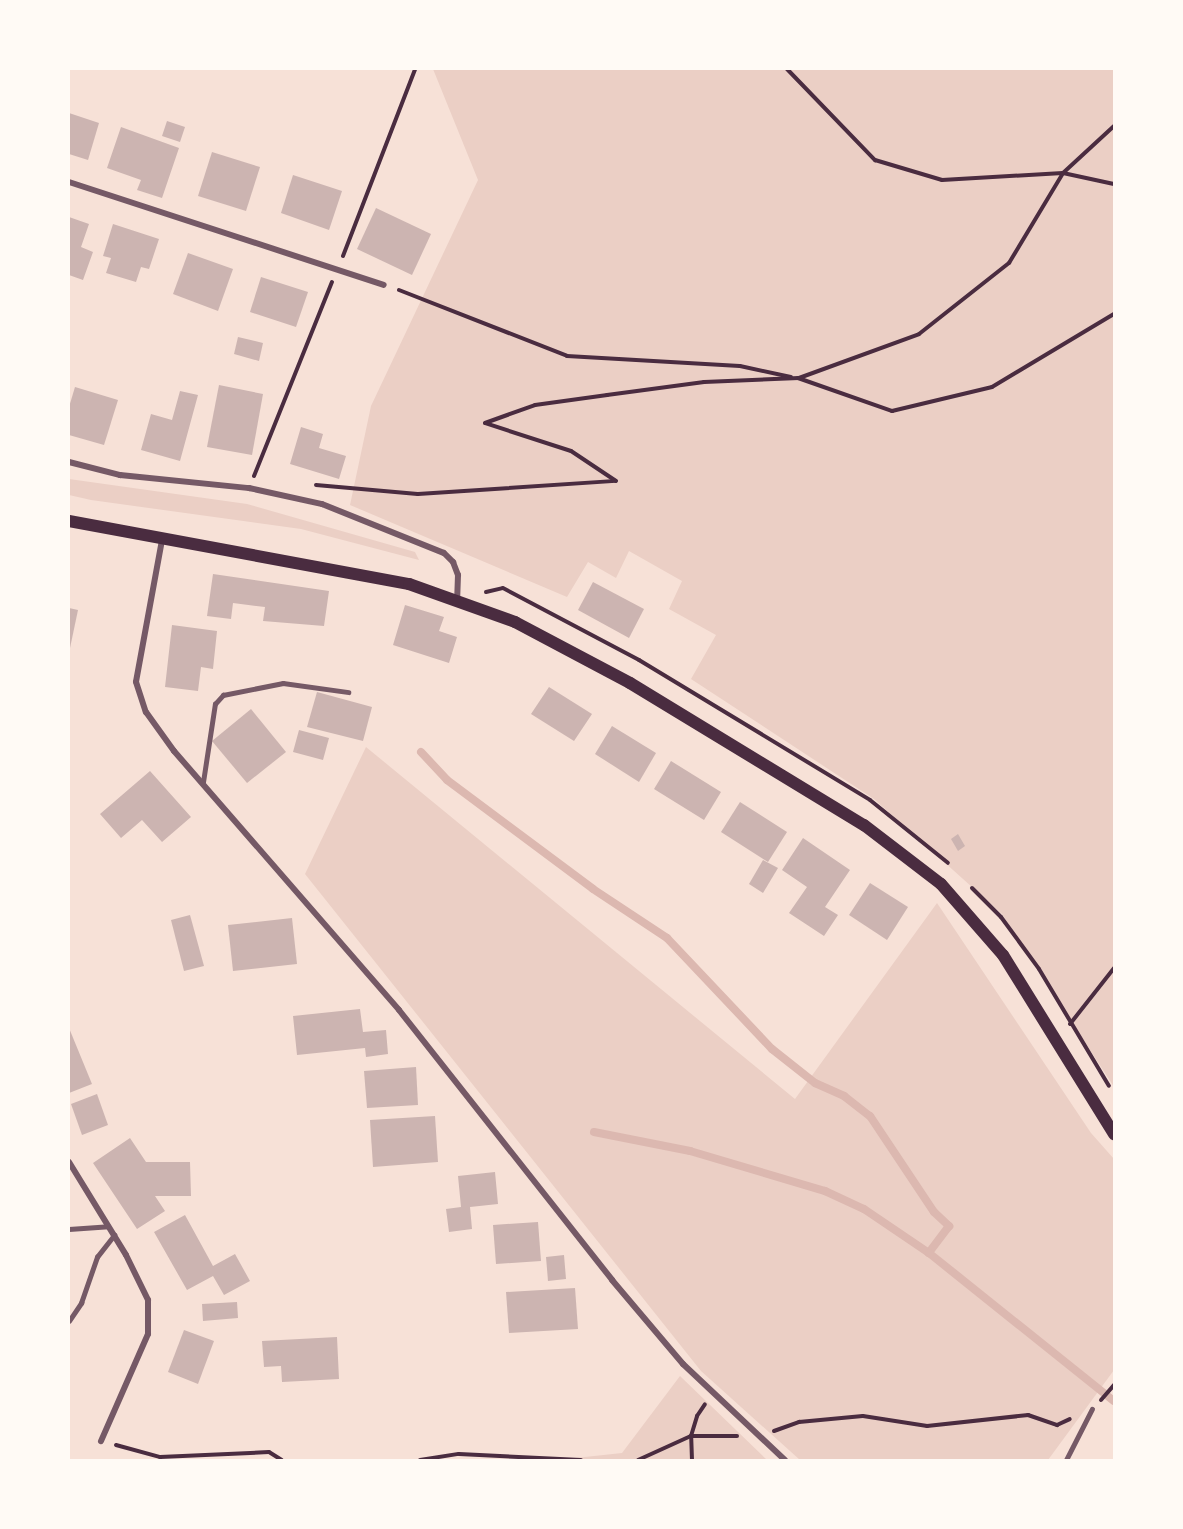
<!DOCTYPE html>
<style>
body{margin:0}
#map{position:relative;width:1183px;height:1529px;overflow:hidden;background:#f7e1d7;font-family:Ubuntu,sans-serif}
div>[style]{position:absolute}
.green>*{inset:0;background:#ebcfc5}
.stream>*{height:8px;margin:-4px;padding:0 4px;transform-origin:4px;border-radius:4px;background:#dcb8b0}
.building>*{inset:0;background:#ccb4b1}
.path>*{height:4px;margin:-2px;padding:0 2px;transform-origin:2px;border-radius:2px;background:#4a2c40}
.service>*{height:4.5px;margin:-2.25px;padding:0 2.25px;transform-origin:2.25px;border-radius:2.25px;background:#755966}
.minor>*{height:6px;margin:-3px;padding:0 3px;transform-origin:3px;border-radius:3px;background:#755966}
.secondary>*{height:12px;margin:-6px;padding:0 6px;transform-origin:6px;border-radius:6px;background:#4a2c40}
span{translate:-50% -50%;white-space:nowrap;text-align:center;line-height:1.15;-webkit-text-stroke:5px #fffaf5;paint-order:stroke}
.frame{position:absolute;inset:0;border:70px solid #fffaf5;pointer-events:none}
</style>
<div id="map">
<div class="green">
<i style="clip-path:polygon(433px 69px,1114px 69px,1114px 1087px,1002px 914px,874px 799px,691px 679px,716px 635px,669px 609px,682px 581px,629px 551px,616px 578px,588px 562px,567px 597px,350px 505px,371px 406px,478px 180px)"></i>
<i style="clip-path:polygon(69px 479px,247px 504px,415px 552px,419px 560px,301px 529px,91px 500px,69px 495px)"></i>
<i style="clip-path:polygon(366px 747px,795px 1099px,937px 903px,1091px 1133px,1114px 1159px,1114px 1370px,1048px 1460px,800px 1460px,701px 1371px,305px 874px)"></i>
<i style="clip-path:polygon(680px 1376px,767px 1460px,557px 1460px,622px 1453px)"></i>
</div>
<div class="stream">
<i style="left:421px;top:752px;width:38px;rotate:47deg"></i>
<i style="left:447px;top:780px;width:182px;rotate:36.7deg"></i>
<i style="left:593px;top:889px;width:89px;rotate:33.5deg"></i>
<i style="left:667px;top:938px;width:153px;rotate:46.6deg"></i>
<i style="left:772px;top:1049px;width:55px;rotate:38.3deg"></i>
<i style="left:815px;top:1083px;width:32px;rotate:24deg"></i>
<i style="left:844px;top:1096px;width:33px;rotate:38deg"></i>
<i style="left:870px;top:1116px;width:115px;rotate:56.3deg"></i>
<i style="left:934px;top:1212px;width:21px;rotate:43deg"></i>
<i style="left:949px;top:1226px;width:34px;rotate:127deg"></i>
<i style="left:594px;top:1132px;width:98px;rotate:11.2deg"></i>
<i style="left:690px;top:1151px;width:141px;rotate:16.5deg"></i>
<i style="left:825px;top:1191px;width:43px;rotate:24.8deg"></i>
<i style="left:864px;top:1209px;width:78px;rotate:34.1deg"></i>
<i style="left:929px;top:1253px;width:237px;rotate:38.7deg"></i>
</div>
<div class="building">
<i style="clip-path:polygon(69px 113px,99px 123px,88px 160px,69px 154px)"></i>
<i style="clip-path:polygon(167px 121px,185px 127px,180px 142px,162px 136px)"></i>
<i style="clip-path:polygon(121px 127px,179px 148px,162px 198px,137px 190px,141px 180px,107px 168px)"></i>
<i style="clip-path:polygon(212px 152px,260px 167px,246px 211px,198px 196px)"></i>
<i style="clip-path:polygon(293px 175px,342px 191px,329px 230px,281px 213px)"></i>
<i style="clip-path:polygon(376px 208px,431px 234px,412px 275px,357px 249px)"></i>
<i style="clip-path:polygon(69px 217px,89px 224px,81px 247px,93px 252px,83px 280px,69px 275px)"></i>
<i style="clip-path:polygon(113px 224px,159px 239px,149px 269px,141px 267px,136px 282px,106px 273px,111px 258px,103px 256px)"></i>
<i style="clip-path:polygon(188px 253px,233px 269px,218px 311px,173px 294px)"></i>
<i style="clip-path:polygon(261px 277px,308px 292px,296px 327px,250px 312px)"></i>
<i style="clip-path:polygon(238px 337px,263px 343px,259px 361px,234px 354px)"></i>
<i style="clip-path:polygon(219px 385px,263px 394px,252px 455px,207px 447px)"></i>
<i style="clip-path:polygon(75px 387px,118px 400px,104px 445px,69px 435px,69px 407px)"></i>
<i style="clip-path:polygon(180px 391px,198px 395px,180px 461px,141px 450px,151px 414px,172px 420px)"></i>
<i style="clip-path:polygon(301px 427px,323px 434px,319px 448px,346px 456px,339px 479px,290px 464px)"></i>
<i style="clip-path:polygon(213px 574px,329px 591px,324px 626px,263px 621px,265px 607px,233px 603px,231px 619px,207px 616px)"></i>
<i style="clip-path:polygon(593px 582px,644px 609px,629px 638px,578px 610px)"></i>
<i style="clip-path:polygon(405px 605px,444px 617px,439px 631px,457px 637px,449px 663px,393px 645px)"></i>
<i style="clip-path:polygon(69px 608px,78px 610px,70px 648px,69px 648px)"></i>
<i style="clip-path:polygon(172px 625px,217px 631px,213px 669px,201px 667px,198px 691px,165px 687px)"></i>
<i style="clip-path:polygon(549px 687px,592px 714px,574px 741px,531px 714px)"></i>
<i style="clip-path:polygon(317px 692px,372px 707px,363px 741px,307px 727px)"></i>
<i style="clip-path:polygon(251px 709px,286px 752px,247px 783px,212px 741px)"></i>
<i style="clip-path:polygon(612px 726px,656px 753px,639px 782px,595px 754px)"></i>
<i style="clip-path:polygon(299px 730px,329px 738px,323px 760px,293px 752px)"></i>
<i style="clip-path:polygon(671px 761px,721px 792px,704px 820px,654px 789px)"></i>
<i style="clip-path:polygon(150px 771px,191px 817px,162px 842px,142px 820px,121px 838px,100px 814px)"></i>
<i style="clip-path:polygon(740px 802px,787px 832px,768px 862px,721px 832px)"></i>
<i style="clip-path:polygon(958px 834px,965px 846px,958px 851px,951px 839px)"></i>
<i style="clip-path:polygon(803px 838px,850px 870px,825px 907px,838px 915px,824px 936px,789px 913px,807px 887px,782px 870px)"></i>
<i style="clip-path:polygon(763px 860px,778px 868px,763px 893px,749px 884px)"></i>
<i style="clip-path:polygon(870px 883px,908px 907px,887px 940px,849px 915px)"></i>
<i style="clip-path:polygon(190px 915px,204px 966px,184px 971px,171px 920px)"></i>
<i style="clip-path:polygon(292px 918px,297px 964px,233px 971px,228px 925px)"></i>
<i style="clip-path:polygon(360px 1009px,363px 1032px,386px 1030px,388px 1054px,366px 1057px,365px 1048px,297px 1055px,293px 1016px)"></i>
<i style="clip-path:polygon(69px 1028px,92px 1084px,69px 1093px)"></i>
<i style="clip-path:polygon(416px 1067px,418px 1105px,367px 1108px,364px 1071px)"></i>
<i style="clip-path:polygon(97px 1094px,108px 1125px,82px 1135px,71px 1104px)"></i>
<i style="clip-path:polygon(435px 1116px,438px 1162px,373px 1167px,370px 1120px)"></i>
<i style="clip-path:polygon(130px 1138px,146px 1162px,190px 1162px,191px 1196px,155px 1196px,165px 1211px,137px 1229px,93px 1163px)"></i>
<i style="clip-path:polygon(495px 1172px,498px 1204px,470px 1207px,472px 1229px,449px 1232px,446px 1209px,461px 1207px,458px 1176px)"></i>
<i style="clip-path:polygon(185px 1215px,213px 1266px,235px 1254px,250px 1281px,224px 1295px,213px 1276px,187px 1290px,154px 1232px)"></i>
<i style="clip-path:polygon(538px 1222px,541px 1261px,496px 1264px,493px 1225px)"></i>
<i style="clip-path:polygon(564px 1255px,566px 1279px,548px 1281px,546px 1257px)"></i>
<i style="clip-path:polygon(575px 1288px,578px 1329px,509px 1333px,506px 1292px)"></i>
<i style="clip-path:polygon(237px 1302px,238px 1318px,203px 1321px,202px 1304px)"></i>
<i style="clip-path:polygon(184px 1330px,214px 1341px,198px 1384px,168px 1372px)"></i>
<i style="clip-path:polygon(337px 1337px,339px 1379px,282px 1382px,281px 1366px,264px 1367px,262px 1341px)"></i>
</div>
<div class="path">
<i style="left:787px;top:69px;width:127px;rotate:46deg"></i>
<i style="left:875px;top:160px;width:70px;rotate:16.6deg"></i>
<i style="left:942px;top:180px;width:121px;rotate:-3.3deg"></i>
<i style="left:1063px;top:173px;width:52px;rotate:12.2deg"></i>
<i style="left:343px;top:256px;width:200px;rotate:-68.9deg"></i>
<i style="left:399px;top:290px;width:180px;rotate:21.4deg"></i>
<i style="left:567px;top:356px;width:173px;rotate:3.3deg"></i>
<i style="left:740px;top:366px;width:52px;rotate:12.2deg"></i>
<i style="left:798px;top:378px;width:100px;rotate:19.3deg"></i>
<i style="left:892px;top:411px;width:103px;rotate:-13.5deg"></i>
<i style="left:992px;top:387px;width:142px;rotate:-30.9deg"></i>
<i style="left:254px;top:476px;width:209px;rotate:-68.1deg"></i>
<i style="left:316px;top:485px;width:102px;rotate:5deg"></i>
<i style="left:418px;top:494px;width:198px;rotate:-3.8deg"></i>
<i style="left:616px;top:481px;width:54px;rotate:-146.3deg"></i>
<i style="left:571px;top:451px;width:90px;rotate:-162deg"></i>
<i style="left:485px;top:423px;width:53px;rotate:-19.8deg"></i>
<i style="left:535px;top:405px;width:73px;rotate:-7.9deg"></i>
<i style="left:607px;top:395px;width:98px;rotate:-7.6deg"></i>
<i style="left:704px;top:382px;width:95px;rotate:-2.4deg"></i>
<i style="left:799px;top:378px;width:128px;rotate:-20.1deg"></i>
<i style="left:919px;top:334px;width:115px;rotate:-38.3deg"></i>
<i style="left:1009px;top:263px;width:105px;rotate:-59deg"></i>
<i style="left:1063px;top:173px;width:69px;rotate:-42.7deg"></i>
<i style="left:486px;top:592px;width:17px;rotate:-13deg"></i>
<i style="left:503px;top:588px;width:154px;rotate:27.9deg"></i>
<i style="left:639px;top:660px;width:270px;rotate:31.2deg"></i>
<i style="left:870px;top:800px;width:100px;rotate:38.9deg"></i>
<i style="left:972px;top:888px;width:41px;rotate:45deg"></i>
<i style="left:1001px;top:917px;width:64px;rotate:53.8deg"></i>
<i style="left:1039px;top:969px;width:136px;rotate:59.1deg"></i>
<i style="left:1070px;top:1024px;width:71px;rotate:-51.8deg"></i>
<i style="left:1101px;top:1400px;width:20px;rotate:-49deg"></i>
<i style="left:774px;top:1431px;width:27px;rotate:-20deg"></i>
<i style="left:799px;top:1422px;width:64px;rotate:-5.4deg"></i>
<i style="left:863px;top:1416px;width:65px;rotate:8.9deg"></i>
<i style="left:927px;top:1426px;width:102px;rotate:-6.2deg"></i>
<i style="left:1028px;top:1415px;width:31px;rotate:19deg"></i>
<i style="left:1057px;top:1425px;width:14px;rotate:-25deg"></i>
<i style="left:116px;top:1445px;width:46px;rotate:15.3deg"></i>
<i style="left:160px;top:1457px;width:109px;rotate:-2.6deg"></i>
<i style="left:269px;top:1452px;width:15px;rotate:32deg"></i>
<i style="left:420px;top:1460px;width:39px;rotate:-9deg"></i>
<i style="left:459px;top:1454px;width:122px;rotate:2.8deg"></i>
<i style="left:638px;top:1460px;width:58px;rotate:-24.4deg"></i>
<i style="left:691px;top:1436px;width:46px"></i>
<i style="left:692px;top:1460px;width:24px;rotate:-92deg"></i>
<i style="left:691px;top:1436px;width:21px;rotate:-73deg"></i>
<i style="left:697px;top:1416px;width:14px;rotate:-56deg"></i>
</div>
<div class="service">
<i style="left:203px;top:782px;width:79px;rotate:-81.3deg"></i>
<i style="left:215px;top:704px;width:12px;rotate:-48deg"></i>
<i style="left:223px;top:695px;width:61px;rotate:-11.3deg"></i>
<i style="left:283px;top:683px;width:66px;rotate:7.9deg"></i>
<i style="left:69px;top:1229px;width:39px;rotate:-4deg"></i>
<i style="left:69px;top:1321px;width:22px;rotate:-56deg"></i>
<i style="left:81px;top:1303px;width:49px;rotate:-70.8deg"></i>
<i style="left:97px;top:1257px;width:28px;rotate:-52deg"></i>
<i style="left:1066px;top:1460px;width:57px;rotate:-63deg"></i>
</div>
<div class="minor">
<i style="left:69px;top:182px;width:331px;rotate:18.1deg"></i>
<i style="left:69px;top:462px;width:53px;rotate:14.3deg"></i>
<i style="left:120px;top:475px;width:130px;rotate:5.8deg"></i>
<i style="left:249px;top:488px;width:75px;rotate:12.4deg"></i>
<i style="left:322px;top:504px;width:131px;rotate:21.9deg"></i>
<i style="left:444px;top:553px;width:13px;rotate:45deg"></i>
<i style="left:453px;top:562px;width:14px;rotate:69deg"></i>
<i style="left:458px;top:575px;width:23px;rotate:92deg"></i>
<i style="left:162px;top:540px;width:144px;rotate:100.4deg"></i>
<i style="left:136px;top:682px;width:32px;rotate:72deg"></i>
<i style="left:146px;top:712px;width:48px;rotate:54.3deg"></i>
<i style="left:174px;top:751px;width:343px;rotate:49deg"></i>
<i style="left:399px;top:1010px;width:344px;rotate:51.7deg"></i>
<i style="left:612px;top:1280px;width:110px;rotate:49.8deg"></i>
<i style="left:683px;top:1364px;width:140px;rotate:43.3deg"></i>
<i style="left:69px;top:1162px;width:109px;rotate:58.5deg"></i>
<i style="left:126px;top:1255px;width:50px;rotate:63.9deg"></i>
<i style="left:148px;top:1300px;width:34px;rotate:90deg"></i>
<i style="left:148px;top:1334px;width:117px;rotate:113.7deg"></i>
</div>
<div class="secondary">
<i style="left:69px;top:521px;width:346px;rotate:10.5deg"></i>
<i style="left:409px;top:584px;width:113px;rotate:19.7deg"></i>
<i style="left:515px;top:622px;width:130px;rotate:27.9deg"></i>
<i style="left:630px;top:683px;width:274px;rotate:31.3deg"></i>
<i style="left:864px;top:825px;width:97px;rotate:37.5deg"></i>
<i style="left:941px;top:884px;width:94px;rotate:48.9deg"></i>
<i style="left:1003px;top:955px;width:211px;rotate:58.2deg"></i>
</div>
<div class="frame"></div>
</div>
